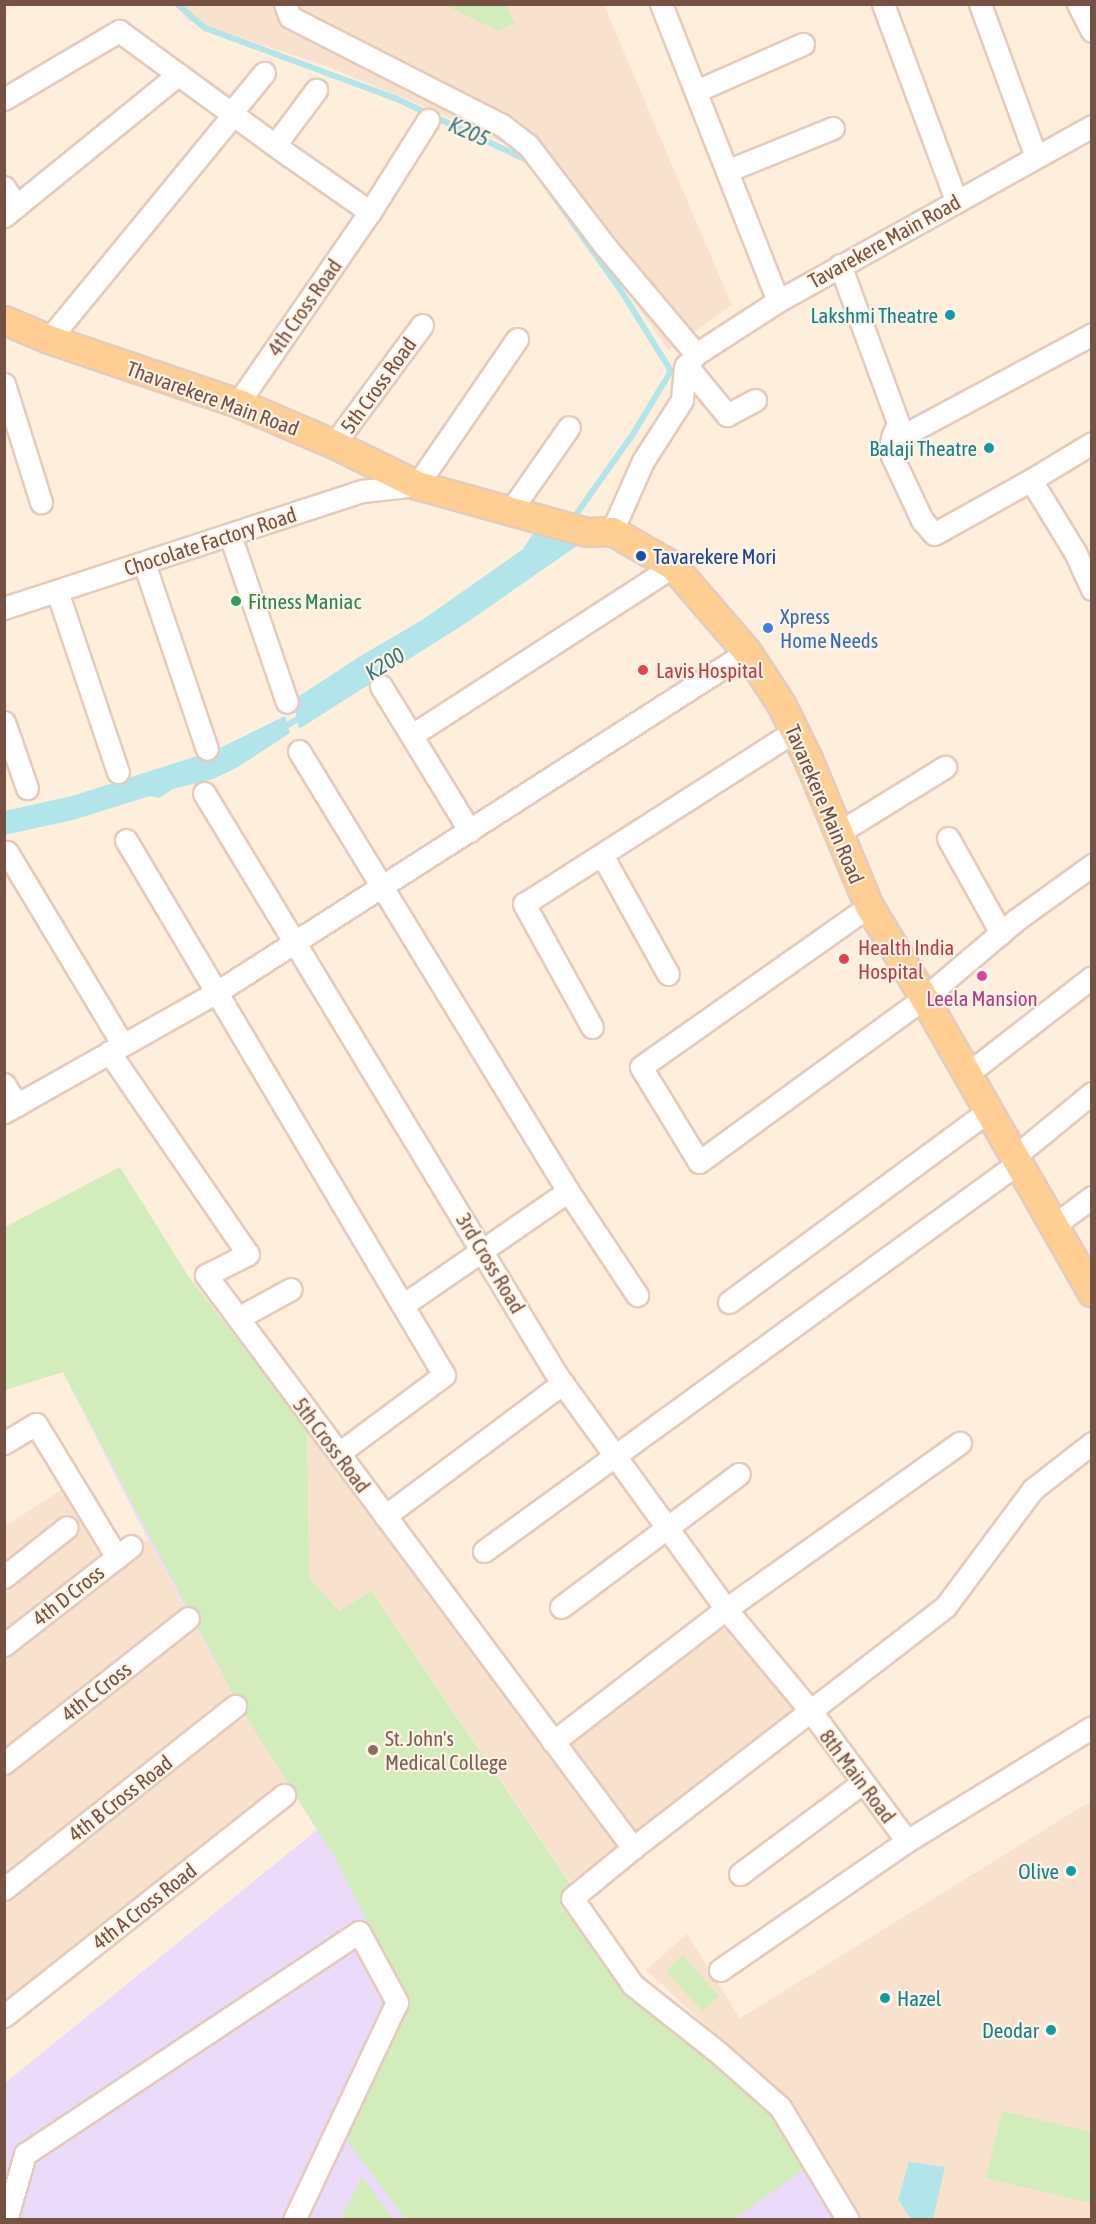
<!DOCTYPE html>
<style>
body{margin:0}
#map{position:relative;width:1096px;height:2224px;overflow:hidden;background:#feefdd;font-family:"Asap Condensed",sans-serif}
div>[style]{position:absolute}
.residential>*{inset:0;background:#f8e2ce}
.education>*{inset:0;background:#ecdafa}
.green>*{inset:0;background:#d3ecbb}
.water>*{inset:0;background:#b1e5e9}
.stream>*{height:6px;margin:-3px;padding:0 3px;transform-origin:3px;border-radius:3px;background:#b1e5e9}
.roads{filter:drop-shadow(2px 0 #e4cbbc) drop-shadow(-2px 0 #e4cbbc) drop-shadow(0 2px #e4cbbc) drop-shadow(0 -2px #e4cbbc)}
.minor>*{height:21px;margin:-10.5px;padding:0 10.5px;transform-origin:10.5px;border-radius:10.5px;background:#fff}
.major>*{height:27px;margin:-13.5px;padding:0 13.5px;transform-origin:13.5px;border-radius:13.5px;background:#ffce93}
.dots>*{width:16px;height:16px;translate:-50% -50%;box-sizing:border-box;border:3px solid #fff3e5;border-radius:50%}
span{translate:-50% -50%;white-space:nowrap;text-align:center;line-height:1.15;-webkit-text-stroke:4.5px #fff3e5;paint-order:stroke}
.street-label{font-size:21px;color:#755144}
.culture-label{font-size:21px;color:#0d838f}
.right{translate:-100% -50%;text-align:right}
.left{translate:0 -50%;text-align:left}
.transit-label{font-size:21px;color:#164399}
.leisure-label{font-size:21px;color:#27864d}
.shop-label{font-size:21px;color:#366cbe}
.health-label{font-size:21px;color:#be3a42}
.hotel-label{font-size:21px;color:#b23c85}
.education-label{font-size:21px;color:#785e54}
.water-label{font-size:22px;color:#36777d;font-style:italic}
.frame{position:absolute;inset:0;border:6px solid #755144;pointer-events:none}
</style>
<div id="map">
<div class="residential">
<i style="clip-path:polygon(177px 5px,604px 5px,732px 305px,669px 350px,528px 155px,426px 107px,323px 65px,186px 20px)"></i>
<i style="clip-path:polygon(307px 1429px,404px 1551px,621px 1847px,570px 1882px,371px 1591px,339px 1611px,309px 1578px)"></i>
<i style="clip-path:polygon(69px 1485px,111px 1552px,5px 1636px,5px 1526px)"></i>
<i style="clip-path:polygon(148px 1539px,189px 1614px,5px 1756px,5px 1652px)"></i>
<i style="clip-path:polygon(728px 1619px,800px 1712px,635px 1838px,563px 1745px)"></i>
<i style="clip-path:polygon(194px 1623px,235px 1698px,5px 1880px,5px 1771px)"></i>
<i style="clip-path:polygon(240px 1707px,289px 1786px,5px 2008px,5px 1891px)"></i>
<i style="clip-path:polygon(1091px 1801px,1091px 2219px,859px 2219px,787px 2101px,646px 1970px,687px 1934px,740px 2018px)"></i>
</div>
<div class="education">
<i style="clip-path:polygon(63px 1372px,307px 1429px,309px 1578px,339px 1611px,371px 1591px,560px 1905px,626px 1994px,772px 2112px,834px 2219px,5px 2220px,5px 2083px,317px 1830px,240px 1707px,147px 1537px)"></i>
</div>
<div class="green">
<i style="clip-path:polygon(445px 5px,506px 5px,515px 23px,498px 31px)"></i>
<i style="clip-path:polygon(120px 1167px,187px 1274px,307px 1429px,309px 1578px,339px 1611px,371px 1591px,576px 1892px,560px 1905px,626px 1994px,772px 2112px,805px 2169px,734px 2219px,405px 2219px,347px 2140px,409px 2005px,334px 1856px,240px 1707px,63px 1372px,5px 1390px,5px 1227px)"></i>
<i style="clip-path:polygon(683px 1955px,719px 1996px,702px 2011px,666px 1971px)"></i>
<i style="clip-path:polygon(1002px 2111px,1091px 2132px,1091px 2203px,986px 2178px)"></i>
<i style="clip-path:polygon(362px 2176px,393px 2219px,341px 2219px)"></i>
</div>
<div class="water">
<i style="clip-path:polygon(538px 526px,584px 541px,469px 621px,299px 729px,293px 700px,362px 655px,422px 620px,523px 549px)"></i>
<i style="clip-path:polygon(285px 716px,290px 733px,238px 767px,213px 779px,173px 789px,159px 798px,150px 796px,73px 820px,5px 835px,4px 811px,72px 796px,216px 750px)"></i>
<i style="clip-path:polygon(909px 2162px,945px 2167px,933px 2219px,911px 2219px,898px 2200px)"></i>
</div>
<div class="stream">
<i style="left:177px;top:4px;width:37px;rotate:41deg"></i>
<i style="left:205px;top:28px;width:205px;rotate:20.3deg"></i>
<i style="left:397px;top:99px;width:146px;rotate:25.2deg"></i>
<i style="left:545px;top:184px;width:129px;rotate:54.5deg"></i>
<i style="left:620px;top:289px;width:97px;rotate:58.1deg"></i>
<i style="left:671px;top:371px;width:74px;rotate:121.1deg"></i>
<i style="left:633px;top:434px;width:105px;rotate:125.3deg"></i>
<i style="left:283px;top:728px;width:22px;rotate:-32deg"></i>
</div>
<div class="roads">
<div class="minor">
<i style="left:285px;top:4px;width:14px;rotate:69deg"></i>
<i style="left:290px;top:17px;width:238px;rotate:27deg"></i>
<i style="left:502px;top:125px;width:33px;rotate:38deg"></i>
<i style="left:528px;top:145px;width:127px;rotate:52.7deg"></i>
<i style="left:605px;top:246px;width:141px;rotate:49.9deg"></i>
<i style="left:661px;top:4px;width:319px;rotate:68.5deg"></i>
<i style="left:883px;top:4px;width:209px;rotate:69.6deg"></i>
<i style="left:980px;top:4px;width:163px;rotate:69.9deg"></i>
<i style="left:1078px;top:4px;width:30px;rotate:63deg"></i>
<i style="left:696px;top:91px;width:117px;rotate:-23.7deg"></i>
<i style="left:4px;top:99px;width:134px;rotate:-30.6deg"></i>
<i style="left:119px;top:31px;width:212px;rotate:36.2deg"></i>
<i style="left:290px;top:156px;width:98px;rotate:35deg"></i>
<i style="left:231px;top:113px;width:52px;rotate:-50.5deg"></i>
<i style="left:275px;top:145px;width:69px;rotate:-53.3deg"></i>
<i style="left:729px;top:170px;width:112px;rotate:-22deg"></i>
<i style="left:4px;top:187px;width:23px;rotate:56deg"></i>
<i style="left:4px;top:216px;width:225px;rotate:-39.1deg"></i>
<i style="left:840px;top:265px;width:168px;rotate:69.8deg"></i>
<i style="left:898px;top:423px;width:15px;rotate:113deg"></i>
<i style="left:892px;top:437px;width:19px;rotate:90deg"></i>
<i style="left:892px;top:456px;width:71px;rotate:64.9deg"></i>
<i style="left:922px;top:520px;width:18px;rotate:49deg"></i>
<i style="left:934px;top:534px;width:111px;rotate:-29.1deg"></i>
<i style="left:1031px;top:480px;width:71px;rotate:-31.2deg"></i>
<i style="left:49px;top:339px;width:290px;rotate:-50.6deg"></i>
<i style="left:686px;top:365px;width:65px;rotate:50.6deg"></i>
<i style="left:727px;top:415px;width:32px;rotate:-28deg"></i>
<i style="left:4px;top:384px;width:124px;rotate:72.6deg"></i>
<i style="left:238px;top:403px;width:232px;rotate:-55.4deg"></i>
<i style="left:370px;top:212px;width:109px;rotate:-57.8deg"></i>
<i style="left:891px;top:442px;width:228px;rotate:-28.2deg"></i>
<i style="left:334px;top:444px;width:148px;rotate:-53.5deg"></i>
<i style="left:1031px;top:480px;width:84px;rotate:58.6deg"></i>
<i style="left:1075px;top:552px;width:41px;rotate:65.3deg"></i>
<i style="left:511px;top:510px;width:101px;rotate:-55.1deg"></i>
<i style="left:612px;top:531px;width:77px;rotate:-66.1deg"></i>
<i style="left:643px;top:461px;width:72px;rotate:-57.4deg"></i>
<i style="left:682px;top:400px;width:32px;rotate:-85deg"></i>
<i style="left:685px;top:368px;width:18px;rotate:-52deg"></i>
<i style="left:696px;top:354px;width:98px;rotate:-32.9deg"></i>
<i style="left:778px;top:301px;width:359px;rotate:-29.1deg"></i>
<i style="left:230px;top:535px;width:176px;rotate:71.2deg"></i>
<i style="left:144px;top:563px;width:196px;rotate:71.3deg"></i>
<i style="left:57px;top:591px;width:191px;rotate:71.4deg"></i>
<i style="left:4px;top:608px;width:378px;rotate:-18.1deg"></i>
<i style="left:363px;top:491px;width:54px;rotate:-6.3deg"></i>
<i style="left:417px;top:485px;width:177px;rotate:-55.6deg"></i>
<i style="left:381px;top:686px;width:170px;rotate:58.5deg"></i>
<i style="left:4px;top:722px;width:70px;rotate:70.8deg"></i>
<i style="left:412px;top:735px;width:311px;rotate:-32.9deg"></i>
<i style="left:299px;top:751px;width:516px;rotate:58.56deg"></i>
<i style="left:204px;top:793px;width:683px;rotate:58.78deg"></i>
<i style="left:558px;top:1377px;width:286px;rotate:54.1deg"></i>
<i style="left:726px;top:1609px;width:131px;rotate:50.3deg"></i>
<i style="left:810px;top:1710px;width:163px;rotate:53.5deg"></i>
<i style="left:838px;top:833px;width:126px;rotate:-31.7deg"></i>
<i style="left:948px;top:838px;width:109px;rotate:60.8deg"></i>
<i style="left:126px;top:840px;width:622px;rotate:59.27deg"></i>
<i style="left:444px;top:1375px;width:131px;rotate:143.4deg"></i>
<i style="left:7px;top:852px;width:225px;rotate:59deg"></i>
<i style="left:602px;top:855px;width:136px;rotate:61deg"></i>
<i style="left:869px;top:906px;width:279px;rotate:144.8deg"></i>
<i style="left:641px;top:1067px;width:111px;rotate:58.6deg"></i>
<i style="left:699px;top:1162px;width:278px;rotate:-36.1deg"></i>
<i style="left:924px;top:998px;width:121px;rotate:-40.3deg"></i>
<i style="left:1016px;top:920px;width:94px;rotate:-35.9deg"></i>
<i style="left:592px;top:1027px;width:141px;rotate:-118.9deg"></i>
<i style="left:524px;top:904px;width:321px;rotate:-32.6deg"></i>
<i style="left:109px;top:1052px;width:245px;rotate:55.5deg"></i>
<i style="left:248px;top:1254px;width:47px;rotate:153.4deg"></i>
<i style="left:206px;top:1275px;width:715px;rotate:53.31deg"></i>
<i style="left:967px;top:1074px;width:158px;rotate:-37.8deg"></i>
<i style="left:4px;top:1084px;width:25px;rotate:58deg"></i>
<i style="left:4px;top:1112px;width:244px;rotate:-29.4deg"></i>
<i style="left:217px;top:992px;width:630px;rotate:-32.68deg"></i>
<i style="left:1014px;top:1157px;width:101px;rotate:-39.4deg"></i>
<i style="left:1053px;top:1226px;width:49px;rotate:-36.6deg"></i>
<i style="left:729px;top:1302px;width:322px;rotate:-36.4deg"></i>
<i style="left:403px;top:1305px;width:201px;rotate:-34.6deg"></i>
<i style="left:568px;top:1191px;width:125px;rotate:56.4deg"></i>
<i style="left:238px;top:1318px;width:60px;rotate:-28.7deg"></i>
<i style="left:4px;top:1443px;width:37px;rotate:-31deg"></i>
<i style="left:36px;top:1424px;width:156px;rotate:58.7deg"></i>
<i style="left:385px;top:1516px;width:222px;rotate:-36.8deg"></i>
<i style="left:484px;top:1551px;width:660px;rotate:-36deg"></i>
<i style="left:4px;top:1577px;width:80px;rotate:-38.4deg"></i>
<i style="left:561px;top:1607px;width:222px;rotate:-36.8deg"></i>
<i style="left:4px;top:1645px;width:161px;rotate:-37.9deg"></i>
<i style="left:553px;top:1742px;width:218px;rotate:-37.6deg"></i>
<i style="left:726px;top:1609px;width:287px;rotate:-35.4deg"></i>
<i style="left:4px;top:1763px;width:234px;rotate:-38.2deg"></i>
<i style="left:740px;top:1874px;width:152px;rotate:-36.7deg"></i>
<i style="left:4px;top:1889px;width:295px;rotate:-38.4deg"></i>
<i style="left:720px;top:1970px;width:227px;rotate:-34.6deg"></i>
<i style="left:907px;top:1841px;width:217px;rotate:-31.6deg"></i>
<i style="left:4px;top:2016px;width:357px;rotate:-38.3deg"></i>
<i style="left:6px;top:2220px;width:69px;rotate:-73.9deg"></i>
<i style="left:25px;top:2154px;width:401px;rotate:-33.6deg"></i>
<i style="left:359px;top:1932px;width:80px;rotate:61.5deg"></i>
<i style="left:397px;top:2002px;width:241px;rotate:115.3deg"></i>
<i style="left:848px;top:2220px;width:132px;rotate:-121deg"></i>
<i style="left:780px;top:2107px;width:81px;rotate:-138.5deg"></i>
<i style="left:719px;top:2053px;width:110px;rotate:-141.7deg"></i>
<i style="left:633px;top:1985px;width:106px;rotate:-125deg"></i>
<i style="left:572px;top:1898px;width:79px;rotate:-39.3deg"></i>
<i style="left:633px;top:1848px;width:394px;rotate:-37.7deg"></i>
<i style="left:945px;top:1607px;width:147px;rotate:-53.3deg"></i>
<i style="left:1033px;top:1489px;width:75px;rotate:-37.9deg"></i>
</div>
<div class="major">
<i style="left:4px;top:320px;width:49px;rotate:22.9deg"></i>
<i style="left:49px;top:339px;width:200px;rotate:18.7deg"></i>
<i style="left:238px;top:403px;width:104px;rotate:23.1deg"></i>
<i style="left:334px;top:444px;width:93px;rotate:26.3deg"></i>
<i style="left:417px;top:485px;width:176px;rotate:15.5deg"></i>
<i style="left:587px;top:532px;width:25px;rotate:-2deg"></i>
<i style="left:612px;top:531px;width:70px;rotate:29.8deg"></i>
<i style="left:673px;top:566px;width:113px;rotate:49.3deg"></i>
<i style="left:747px;top:652px;width:62px;rotate:56.8deg"></i>
<i style="left:781px;top:704px;width:61px;rotate:63.9deg"></i>
<i style="left:808px;top:759px;width:159px;rotate:67.5deg"></i>
<i style="left:869px;top:906px;width:107px;rotate:59.1deg"></i>
<i style="left:924px;top:998px;width:339px;rotate:60.3deg"></i>
</div>
</div>
<div class="dots">
<i style="left:950px;top:315px;background:#0f9aa8"></i>
<i style="left:989px;top:448px;background:#0f9aa8"></i>
<i style="left:641px;top:556px;background:#1a4fb4"></i>
<i style="left:236px;top:601px;background:#2e9e5b"></i>
<i style="left:768px;top:628px;background:#3f7fe0"></i>
<i style="left:643px;top:670px;background:#e0444e"></i>
<i style="left:844px;top:959px;background:#e0444e"></i>
<i style="left:982px;top:976px;background:#d1479c"></i>
<i style="left:373px;top:1750px;background:#8d6e63"></i>
<i style="left:1071px;top:1871px;background:#0f9aa8"></i>
<i style="left:885px;top:1998px;background:#0f9aa8"></i>
<i style="left:1051px;top:2030px;background:#0f9aa8"></i>
</div>
<div class="street-label">
<span style="left:884px;top:241px;rotate:-29deg">Tavarekere Main Road</span>
<span style="left:304px;top:307px;rotate:-55deg">4th Cross Road</span>
<span style="left:378px;top:385px;rotate:-54deg">5th Cross Road</span>
<span style="left:213px;top:398px;rotate:20deg">Thavarekere Main Road</span>
<span style="left:210px;top:541px;rotate:-18deg">Chocolate Factory Road</span>
<span style="left:825px;top:804px;rotate:67deg">Tavarekere Main Road</span>
<span style="left:491px;top:1263px;rotate:59deg">3rd Cross Road</span>
<span style="left:332px;top:1445px;rotate:53deg">5th Cross Road</span>
<span style="left:68px;top:1595px;rotate:-38deg">4th D Cross</span>
<span style="left:96px;top:1691px;rotate:-38deg">4th C Cross</span>
<span style="left:858px;top:1776px;rotate:53deg">8th Main Road</span>
<span style="left:120px;top:1798px;rotate:-38deg">4th B Cross Road</span>
<span style="left:144px;top:1906px;rotate:-38deg">4th A Cross Road</span>
</div>
<div class="culture-label">
<span class="right" style="left:938px;top:315px">Lakshmi Theatre</span>
<span class="right" style="left:977px;top:448px">Balaji Theatre</span>
<span class="right" style="left:1059px;top:1871px">Olive</span>
<span class="left" style="left:897px;top:1998px">Hazel</span>
<span class="right" style="left:1039px;top:2030px">Deodar</span>
</div>
<div class="transit-label">
<span class="left" style="left:653px;top:556px">Tavarekere Mori</span>
</div>
<div class="leisure-label">
<span class="left" style="left:248px;top:601px">Fitness Maniac</span>
</div>
<div class="shop-label">
<span class="left" style="left:780px;top:628px">Xpress<br>Home Needs</span>
</div>
<div class="health-label">
<span class="left" style="left:656px;top:670px">Lavis Hospital</span>
<span class="left" style="left:858px;top:959px">Health India<br>Hospital</span>
</div>
<div class="hotel-label">
<span style="left:982px;top:998px">Leela Mansion</span>
</div>
<div class="education-label">
<span class="left" style="left:385px;top:1750px">St. John's<br>Medical College</span>
</div>
<div class="water-label">
<span style="left:469px;top:132px;rotate:24deg">K205</span>
<span style="left:385px;top:664px;rotate:-32deg">K200</span>
</div>
<div class="frame"></div>
</div>
